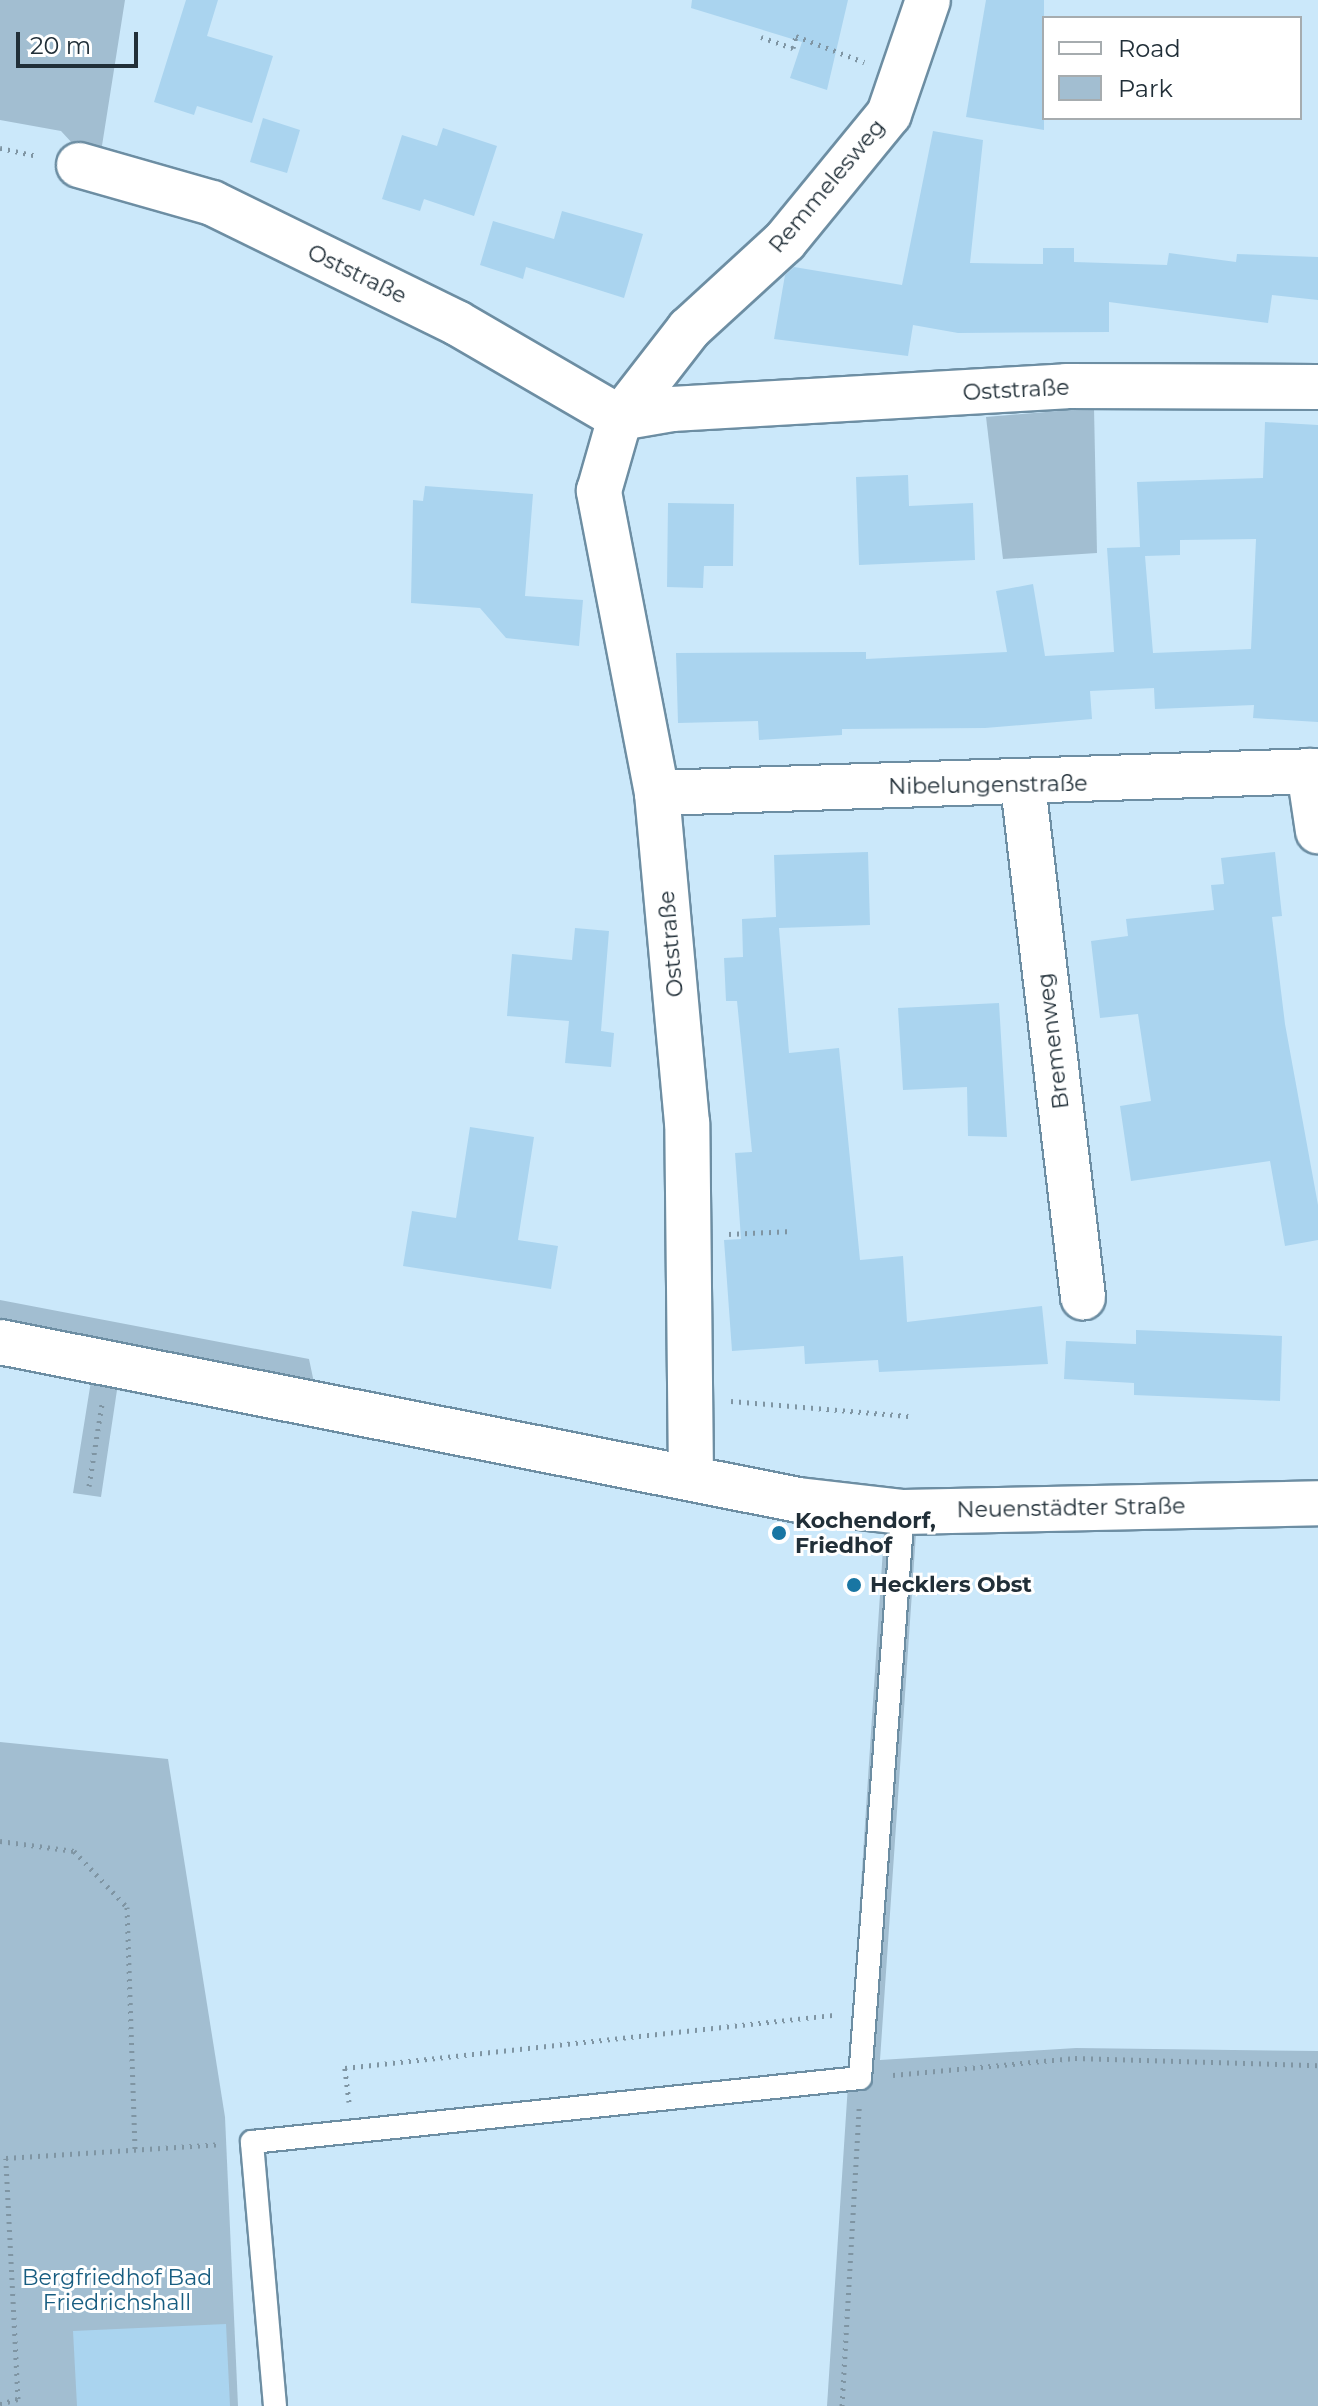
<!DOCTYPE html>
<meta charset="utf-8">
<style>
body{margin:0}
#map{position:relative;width:1318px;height:2406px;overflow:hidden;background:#cbe8fa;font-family:Montserrat,sans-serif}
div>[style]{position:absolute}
.green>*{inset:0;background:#a2bed1}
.building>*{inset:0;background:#aad4ef}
.path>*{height:5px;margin-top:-2.5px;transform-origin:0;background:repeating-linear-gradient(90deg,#7f95a3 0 2px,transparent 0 8px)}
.roads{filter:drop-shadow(2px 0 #6d8ea3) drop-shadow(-2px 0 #6d8ea3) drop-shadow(0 2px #6d8ea3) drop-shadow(0 -2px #6d8ea3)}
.lane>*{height:22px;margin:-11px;padding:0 11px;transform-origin:11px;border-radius:11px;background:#fff}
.street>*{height:44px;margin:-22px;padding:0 22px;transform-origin:22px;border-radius:22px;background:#fff}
.secondary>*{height:44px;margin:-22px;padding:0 22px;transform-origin:22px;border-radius:22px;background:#fff}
.dots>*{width:22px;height:22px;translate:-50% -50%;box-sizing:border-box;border:4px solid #fff;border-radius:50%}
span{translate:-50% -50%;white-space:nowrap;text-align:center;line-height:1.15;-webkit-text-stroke:6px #fff;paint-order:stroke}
.street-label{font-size:22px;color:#212f38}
.poi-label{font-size:22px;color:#212f38;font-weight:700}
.left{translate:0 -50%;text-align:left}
.park-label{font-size:22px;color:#175d81}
.legend{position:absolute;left:1042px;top:16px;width:260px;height:104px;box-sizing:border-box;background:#fff;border:2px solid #a6acaf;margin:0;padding:10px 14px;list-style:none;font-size:24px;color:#212f38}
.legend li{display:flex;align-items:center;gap:16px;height:40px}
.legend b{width:40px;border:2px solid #a6acaf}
.scale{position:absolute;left:16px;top:32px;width:122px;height:36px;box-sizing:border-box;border:4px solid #212f38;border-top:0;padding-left:10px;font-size:24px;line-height:28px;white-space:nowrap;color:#212f38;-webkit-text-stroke:6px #fff;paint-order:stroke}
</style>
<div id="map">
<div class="green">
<i style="clip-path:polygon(0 0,125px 0,98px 171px,61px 131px,0 120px)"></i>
<i style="clip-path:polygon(1094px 408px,1097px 553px,1003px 559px,986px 417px)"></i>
<i style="clip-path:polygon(0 1300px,309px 1359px,324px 1430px,117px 1390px,101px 1497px,73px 1493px,91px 1381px,0 1362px)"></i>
<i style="clip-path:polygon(885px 1518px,917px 1519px,880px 2060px,1076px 2048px,1318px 2051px,1318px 2406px,827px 2406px)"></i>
<i style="clip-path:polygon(0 1742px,168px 1759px,225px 2117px,238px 2406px,0 2406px)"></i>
</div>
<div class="building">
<i style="clip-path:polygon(186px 0,218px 0,207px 36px,273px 56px,252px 123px,197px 106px,194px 115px,154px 102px)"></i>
<i style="clip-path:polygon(692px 0,848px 0,827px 90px,790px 78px,802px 42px,691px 8px)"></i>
<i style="clip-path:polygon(986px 0,1044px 0,1044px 130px,966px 117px)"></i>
<i style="clip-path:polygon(263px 118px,300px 130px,287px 173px,250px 162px)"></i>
<i style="clip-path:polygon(443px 128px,497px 146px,474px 216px,424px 199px,420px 211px,382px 199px,402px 135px,437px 146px)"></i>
<i style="clip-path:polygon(933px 131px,983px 140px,970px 263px,1043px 264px,1043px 248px,1074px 248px,1074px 262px,1167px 265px,1169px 253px,1236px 262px,1237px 254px,1318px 257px,1318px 300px,1272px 295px,1268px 323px,1109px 302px,1109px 332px,958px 333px,913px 325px,908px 356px,774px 339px,785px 275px,794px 267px,902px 285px)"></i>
<i style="clip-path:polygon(562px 211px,643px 234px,624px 298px,526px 267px,523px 279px,480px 265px,493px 221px,554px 239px)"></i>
<i style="clip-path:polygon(evenodd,1265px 422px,1318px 425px,1318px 722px,1253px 718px,1254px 705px,1155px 709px,1154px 688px,1090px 691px,1092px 719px,985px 728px,842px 729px,842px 735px,759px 740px,758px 721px,678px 723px,676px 653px,866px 652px,866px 659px,1007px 652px,996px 591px,1033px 584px,1045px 656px,1114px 652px,1107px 548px,1140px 547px,1137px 482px,1263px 478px,1265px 422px,1256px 539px,1251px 649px,1153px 653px,1145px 556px,1180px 555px,1180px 540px,1256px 539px)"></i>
<i style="clip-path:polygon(908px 475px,909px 506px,973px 503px,975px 560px,859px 565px,856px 477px)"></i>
<i style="clip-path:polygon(425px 486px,533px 494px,525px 596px,583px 600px,579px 646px,506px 638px,480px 608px,411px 603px,413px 500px,423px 501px)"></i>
<i style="clip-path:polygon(668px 503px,734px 504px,733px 566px,704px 566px,703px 588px,667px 587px)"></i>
<i style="clip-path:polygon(868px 852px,870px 925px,779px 928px,789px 1053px,839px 1048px,860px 1260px,903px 1256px,907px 1322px,1042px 1306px,1048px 1364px,879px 1372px,878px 1360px,805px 1364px,804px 1346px,732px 1351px,724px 1240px,741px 1239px,735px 1153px,752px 1152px,737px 1001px,726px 1001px,724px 958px,743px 957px,742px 919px,776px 917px,774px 855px)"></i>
<i style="clip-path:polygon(1275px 852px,1282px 916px,1272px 917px,1285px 1024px,1318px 1205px,1318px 1240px,1285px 1246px,1270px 1161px,1131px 1181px,1120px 1106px,1151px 1101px,1138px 1014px,1100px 1018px,1091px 941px,1128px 936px,1126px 919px,1214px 910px,1211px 885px,1224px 884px,1221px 858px)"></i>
<i style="clip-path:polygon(575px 928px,609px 931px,601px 1031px,614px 1033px,611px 1067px,565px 1063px,569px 1021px,507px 1016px,512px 954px,572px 960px)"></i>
<i style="clip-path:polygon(999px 1003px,1007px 1137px,968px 1136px,967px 1087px,903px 1090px,898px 1008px)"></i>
<i style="clip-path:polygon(470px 1127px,534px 1137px,518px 1240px,558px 1246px,551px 1289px,403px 1266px,412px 1211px,456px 1218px)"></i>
<i style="clip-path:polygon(1136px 1330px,1282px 1336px,1280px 1401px,1134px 1395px,1134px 1383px,1064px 1379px,1066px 1341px,1136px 1344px)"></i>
<i style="clip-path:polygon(226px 2324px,230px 2406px,77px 2406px,73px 2331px)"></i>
</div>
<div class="path">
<i style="left:761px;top:37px;width:34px;rotate:19deg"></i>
<i style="left:793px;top:48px;width:12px;rotate:-76deg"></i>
<i style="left:796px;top:36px;width:73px;rotate:20.9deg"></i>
<i style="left:0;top:148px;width:39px;rotate:12deg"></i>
<i style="left:729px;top:1234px;width:63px;rotate:-2.7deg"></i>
<i style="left:731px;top:1401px;width:178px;rotate:4.8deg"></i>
<i style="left:89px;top:1486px;width:83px;rotate:-81deg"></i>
<i style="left:0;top:1841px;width:75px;rotate:7.7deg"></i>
<i style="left:74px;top:1851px;width:77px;rotate:46.6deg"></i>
<i style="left:127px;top:1907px;width:243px;rotate:88.1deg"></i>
<i style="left:893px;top:2075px;width:183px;rotate:-5.3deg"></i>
<i style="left:1075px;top:2058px;width:243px;rotate:1.7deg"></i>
<i style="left:349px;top:2102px;width:34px;rotate:-97deg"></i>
<i style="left:345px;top:2068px;width:492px;rotate:-6.2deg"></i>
<i style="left:0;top:2404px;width:19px;rotate:-16deg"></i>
<i style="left:18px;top:2399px;width:241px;rotate:-92.9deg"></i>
<i style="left:6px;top:2158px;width:214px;rotate:-3.7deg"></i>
<i style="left:842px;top:2406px;width:299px;rotate:-86.7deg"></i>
</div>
<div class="roads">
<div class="lane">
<i style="left:275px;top:2406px;width:265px;rotate:-95deg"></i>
<i style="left:252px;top:2142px;width:611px;rotate:-6.01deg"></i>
<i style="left:860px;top:2078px;width:568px;rotate:-85.66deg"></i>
</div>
<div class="street">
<i style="left:79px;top:165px;width:138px;rotate:15.9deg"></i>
<i style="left:212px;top:203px;width:273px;rotate:26.1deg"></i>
<i style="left:457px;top:323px;width:189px;rotate:30.2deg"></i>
<i style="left:620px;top:418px;width:53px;rotate:-9.8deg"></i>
<i style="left:672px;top:409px;width:395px;rotate:-3.3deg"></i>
<i style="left:1066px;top:386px;width:252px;rotate:0.2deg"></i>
<i style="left:1309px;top:771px;width:61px;rotate:81.5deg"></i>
<i style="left:1023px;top:785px;width:516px;rotate:83.32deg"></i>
<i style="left:657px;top:793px;width:661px;rotate:-1.91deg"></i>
<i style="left:691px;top:1478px;width:355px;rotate:-90.6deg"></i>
<i style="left:687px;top:1123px;width:331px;rotate:-95.2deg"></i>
<i style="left:657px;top:793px;width:308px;rotate:-100.9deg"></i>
<i style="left:599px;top:491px;width:76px;rotate:-74deg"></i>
<i style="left:620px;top:418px;width:113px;rotate:-52.2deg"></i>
<i style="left:689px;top:329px;width:130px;rotate:-42.5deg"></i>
<i style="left:785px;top:241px;width:164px;rotate:-50.7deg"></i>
<i style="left:889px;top:114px;width:120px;rotate:-71.1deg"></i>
</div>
<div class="secondary">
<i style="left:0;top:1342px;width:814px;rotate:11.19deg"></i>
<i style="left:799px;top:1500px;width:105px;rotate:6.6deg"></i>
<i style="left:903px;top:1512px;width:415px;rotate:-1.2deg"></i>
</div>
</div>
<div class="dots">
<i style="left:779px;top:1533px;background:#1976a3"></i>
<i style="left:854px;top:1585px;background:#1976a3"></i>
</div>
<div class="street-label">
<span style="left:827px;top:186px;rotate:-50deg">Remmelesweg</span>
<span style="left:357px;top:274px;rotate:26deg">Oststraße</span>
<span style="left:1016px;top:390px;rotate:-3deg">Oststraße</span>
<span style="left:988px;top:785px;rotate:-1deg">Nibelungenstraße</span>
<span style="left:671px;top:944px;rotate:-95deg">Oststraße</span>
<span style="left:1053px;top:1041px;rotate:-97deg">Bremenweg</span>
<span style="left:1071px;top:1508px;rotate:-1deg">Neuenstädter Straße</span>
</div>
<div class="poi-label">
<span class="left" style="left:795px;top:1533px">Kochendorf,<br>Friedhof</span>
<span class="left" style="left:870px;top:1585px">Hecklers Obst</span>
</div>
<div class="park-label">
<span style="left:117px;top:2290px">Bergfriedhof Bad<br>Friedrichshall</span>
</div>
<ul class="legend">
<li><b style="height:10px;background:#fff"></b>Road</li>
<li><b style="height:22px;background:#a2bed1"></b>Park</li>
</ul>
<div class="scale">20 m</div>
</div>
